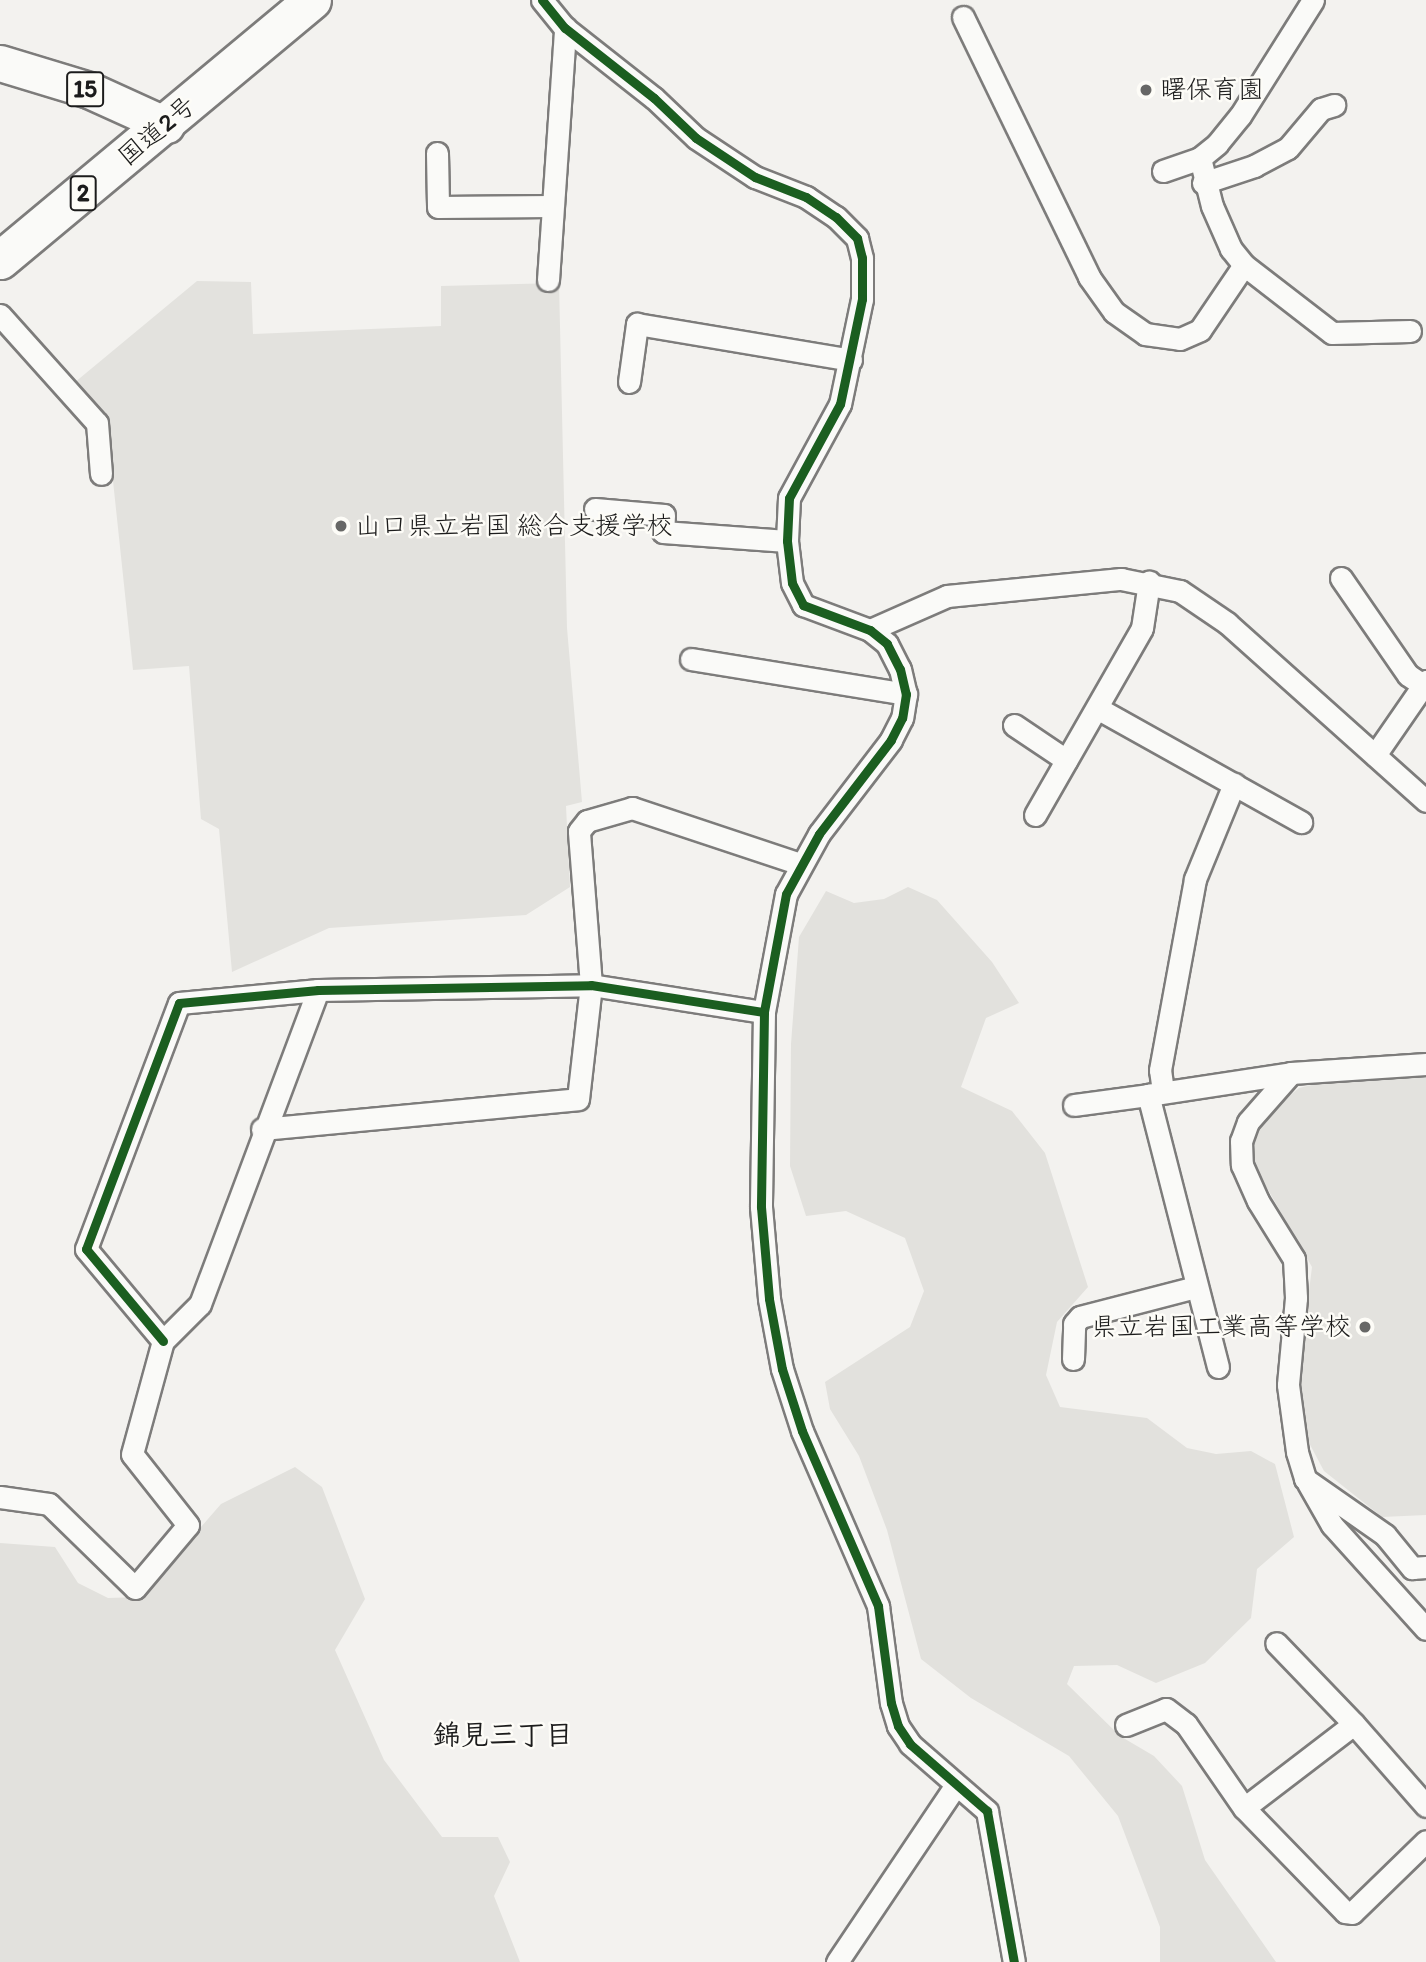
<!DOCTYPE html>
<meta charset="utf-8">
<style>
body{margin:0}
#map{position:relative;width:1426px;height:1962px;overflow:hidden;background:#f3f2ef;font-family:Itim,"Klee One",sans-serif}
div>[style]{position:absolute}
.built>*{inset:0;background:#e3e2de}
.green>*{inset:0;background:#e2e1dd}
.roads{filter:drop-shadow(2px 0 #7d7c7b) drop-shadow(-2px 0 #7d7c7b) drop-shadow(0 2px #7d7c7b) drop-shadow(0 -2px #7d7c7b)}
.minor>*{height:21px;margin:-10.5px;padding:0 10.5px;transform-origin:10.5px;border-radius:10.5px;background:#fafaf8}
.primary>*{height:35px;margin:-17.5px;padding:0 17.5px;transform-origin:17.5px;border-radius:17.5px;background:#fafaf8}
.trunk>*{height:37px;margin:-18.5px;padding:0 18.5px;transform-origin:18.5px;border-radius:18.5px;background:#fafaf8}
.cycleway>*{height:9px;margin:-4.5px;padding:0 4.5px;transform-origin:4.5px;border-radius:4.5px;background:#1b5e20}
.dots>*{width:19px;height:19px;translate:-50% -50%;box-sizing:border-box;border:4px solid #fdfcf7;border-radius:50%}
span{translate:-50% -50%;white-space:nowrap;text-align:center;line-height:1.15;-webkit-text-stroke:5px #fdfcf7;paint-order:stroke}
.shield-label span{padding:2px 5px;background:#fdfcf7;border:2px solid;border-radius:5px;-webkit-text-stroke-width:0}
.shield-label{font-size:24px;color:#1c1c1c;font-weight:700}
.poi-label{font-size:26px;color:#1c1c1c}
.left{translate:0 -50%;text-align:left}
.right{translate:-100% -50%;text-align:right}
.street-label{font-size:26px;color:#1c1c1c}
.neighbourhood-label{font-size:28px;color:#1c1c1c;font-weight:700}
</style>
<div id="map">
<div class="built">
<i style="clip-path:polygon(197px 281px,251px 282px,253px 334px,441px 326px,441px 286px,559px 283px,567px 628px,582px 802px,566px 806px,570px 887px,526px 915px,329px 928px,232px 972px,219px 829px,201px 819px,189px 666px,133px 670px,107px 424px,74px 383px)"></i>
<i style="clip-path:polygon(1426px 1074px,1426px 1515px,1382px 1517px,1324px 1471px,1307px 1439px,1297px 1387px,1312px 1267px,1255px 1167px,1252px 1140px,1261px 1119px,1299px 1088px,1336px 1079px)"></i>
</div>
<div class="green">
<i style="clip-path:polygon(908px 887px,937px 900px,992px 962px,1019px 1003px,986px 1018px,961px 1087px,1012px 1111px,1045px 1153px,1088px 1287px,1057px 1322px,1046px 1375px,1060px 1407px,1147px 1418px,1187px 1448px,1216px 1454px,1251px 1451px,1275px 1464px,1294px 1537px,1257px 1569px,1251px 1618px,1205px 1663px,1156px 1683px,1117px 1665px,1074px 1666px,1067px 1684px,1120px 1736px,1154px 1756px,1182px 1786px,1205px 1860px,1276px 1962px,1160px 1962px,1160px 1927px,1118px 1816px,1069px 1756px,971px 1698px,921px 1659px,887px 1530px,859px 1456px,830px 1409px,825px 1382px,910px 1327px,924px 1291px,905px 1238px,846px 1211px,806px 1216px,790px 1166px,791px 1044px,799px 937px,826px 891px,854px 903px,884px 899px)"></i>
<i style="clip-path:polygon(295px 1467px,322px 1487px,365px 1599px,335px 1650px,384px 1760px,442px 1837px,498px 1837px,510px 1862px,494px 1896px,520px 1962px,0 1962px,0 1543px,55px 1547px,78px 1583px,108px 1598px,140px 1597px,221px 1504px)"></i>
</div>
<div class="roads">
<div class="minor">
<i style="left:542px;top:0;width:36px;rotate:51deg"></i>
<i style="left:565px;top:28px;width:113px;rotate:38.2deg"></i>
<i style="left:654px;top:98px;width:58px;rotate:43.6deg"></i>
<i style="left:696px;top:138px;width:71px;rotate:33.5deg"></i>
<i style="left:755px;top:177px;width:55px;rotate:21.4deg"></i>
<i style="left:806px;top:197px;width:36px;rotate:34deg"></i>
<i style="left:836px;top:217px;width:30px;rotate:45deg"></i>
<i style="left:857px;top:238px;width:21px;rotate:76deg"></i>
<i style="left:862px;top:258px;width:41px;rotate:90deg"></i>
<i style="left:862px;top:299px;width:107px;rotate:101.8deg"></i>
<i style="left:840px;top:404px;width:107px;rotate:118.5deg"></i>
<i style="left:789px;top:498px;width:43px;rotate:92.7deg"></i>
<i style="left:787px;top:541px;width:42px;rotate:83.2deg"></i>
<i style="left:792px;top:583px;width:25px;rotate:63deg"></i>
<i style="left:803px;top:605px;width:72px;rotate:20.5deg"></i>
<i style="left:870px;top:630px;width:22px;rotate:39deg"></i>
<i style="left:887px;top:644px;width:28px;rotate:63deg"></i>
<i style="left:900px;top:669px;width:26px;rotate:77deg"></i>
<i style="left:906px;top:694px;width:24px;rotate:99deg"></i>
<i style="left:902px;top:718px;width:25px;rotate:117deg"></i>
<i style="left:891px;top:740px;width:118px;rotate:127.5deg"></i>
<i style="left:819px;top:834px;width:68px;rotate:118.8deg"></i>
<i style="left:786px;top:894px;width:120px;rotate:100.6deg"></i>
<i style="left:764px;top:1012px;width:195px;rotate:90.9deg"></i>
<i style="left:761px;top:1207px;width:92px;rotate:85deg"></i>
<i style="left:769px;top:1299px;width:71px;rotate:79.5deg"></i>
<i style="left:782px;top:1369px;width:65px;rotate:72.1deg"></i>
<i style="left:802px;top:1431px;width:191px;rotate:66.5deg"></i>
<i style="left:878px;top:1606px;width:98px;rotate:82.4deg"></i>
<i style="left:891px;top:1703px;width:24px;rotate:73deg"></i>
<i style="left:898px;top:1726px;width:22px;rotate:56deg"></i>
<i style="left:910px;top:1744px;width:102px;rotate:41deg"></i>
<i style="left:987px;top:1811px;width:153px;rotate:79.9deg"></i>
<i style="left:963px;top:17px;width:289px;rotate:64.1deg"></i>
<i style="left:1089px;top:277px;width:43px;rotate:54.5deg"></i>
<i style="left:1114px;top:312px;width:38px;rotate:35deg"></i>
<i style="left:1145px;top:334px;width:35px;rotate:8deg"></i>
<i style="left:1180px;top:339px;width:22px;rotate:-24deg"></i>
<i style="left:1200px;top:330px;width:78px;rotate:-55.9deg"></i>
<i style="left:437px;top:153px;width:54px;rotate:88.9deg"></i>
<i style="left:438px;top:207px;width:114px;rotate:-0.5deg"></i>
<i style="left:1200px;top:158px;width:49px;rotate:76deg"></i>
<i style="left:1212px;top:206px;width:47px;rotate:66.2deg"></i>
<i style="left:1231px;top:249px;width:21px;rotate:51deg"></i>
<i style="left:1244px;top:265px;width:111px;rotate:37.7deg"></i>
<i style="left:1332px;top:333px;width:78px;rotate:-1.5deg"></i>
<i style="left:1163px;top:171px;width:39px;rotate:-19deg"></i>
<i style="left:1200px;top:158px;width:22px;rotate:-39deg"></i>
<i style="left:1217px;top:144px;width:36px;rotate:-51deg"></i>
<i style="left:1240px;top:116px;width:137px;rotate:-57.8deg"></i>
<i style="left:1203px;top:183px;width:54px;rotate:-18.4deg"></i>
<i style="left:1254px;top:166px;width:38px;rotate:-28deg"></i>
<i style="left:1288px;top:148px;width:51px;rotate:-49.8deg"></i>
<i style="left:1321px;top:109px;width:14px;rotate:-17deg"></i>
<i style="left:548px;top:280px;width:253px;rotate:-86.1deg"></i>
<i style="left:0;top:315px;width:145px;rotate:48.1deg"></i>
<i style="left:97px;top:423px;width:51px;rotate:85.5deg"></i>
<i style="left:629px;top:382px;width:59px;rotate:-82.1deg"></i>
<i style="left:637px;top:324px;width:217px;rotate:9.5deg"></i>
<i style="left:595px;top:509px;width:69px;rotate:5deg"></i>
<i style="left:664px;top:515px;width:17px;rotate:93deg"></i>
<i style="left:663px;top:532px;width:124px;rotate:4.2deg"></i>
<i style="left:1341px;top:578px;width:118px;rotate:55.4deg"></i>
<i style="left:1408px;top:675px;width:18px;rotate:34deg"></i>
<i style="left:870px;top:630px;width:84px;rotate:-23.8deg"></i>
<i style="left:947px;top:596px;width:175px;rotate:-5.6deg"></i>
<i style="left:1121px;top:579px;width:60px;rotate:11.5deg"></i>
<i style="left:1180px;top:591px;width:57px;rotate:34.2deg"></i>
<i style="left:1227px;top:623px;width:267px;rotate:41.8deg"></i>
<i style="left:691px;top:659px;width:218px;rotate:9.2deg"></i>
<i style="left:1097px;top:708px;width:234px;rotate:29.2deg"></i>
<i style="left:1014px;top:725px;width:63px;rotate:33.9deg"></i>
<i style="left:1375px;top:755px;width:90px;rotate:-55.4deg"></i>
<i style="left:1035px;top:815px;width:215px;rotate:-60.2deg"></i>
<i style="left:1142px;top:628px;width:47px;rotate:-81.3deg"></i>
<i style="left:1291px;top:1073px;width:65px;rotate:131.3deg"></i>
<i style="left:1248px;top:1122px;width:20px;rotate:110deg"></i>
<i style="left:1241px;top:1141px;width:24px;rotate:88deg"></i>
<i style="left:1242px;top:1165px;width:39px;rotate:66deg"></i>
<i style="left:1258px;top:1201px;width:68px;rotate:58.2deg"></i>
<i style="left:1294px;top:1259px;width:39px;rotate:87deg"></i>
<i style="left:1296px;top:1298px;width:87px;rotate:95.3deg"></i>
<i style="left:1288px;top:1385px;width:68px;rotate:82.3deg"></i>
<i style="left:1297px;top:1452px;width:28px;rotate:73deg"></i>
<i style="left:1305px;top:1479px;width:98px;rotate:35deg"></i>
<i style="left:1385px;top:1535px;width:43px;rotate:50.7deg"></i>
<i style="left:1412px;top:1568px;width:14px;rotate:-4deg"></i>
<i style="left:1163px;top:1091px;width:21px;rotate:-98deg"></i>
<i style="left:1160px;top:1070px;width:194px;rotate:-79.6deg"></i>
<i style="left:1195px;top:879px;width:103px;rotate:-67.7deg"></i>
<i style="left:1074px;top:1105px;width:75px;rotate:-7.7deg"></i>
<i style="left:262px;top:1129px;width:317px;rotate:-5.4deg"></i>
<i style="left:578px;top:1099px;width:115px;rotate:-83.5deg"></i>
<i style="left:591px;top:985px;width:154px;rotate:-94.5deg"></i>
<i style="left:579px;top:831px;width:13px;rotate:-51deg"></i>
<i style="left:587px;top:821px;width:47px;rotate:-16.1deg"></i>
<i style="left:632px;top:808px;width:177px;rotate:18.4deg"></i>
<i style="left:163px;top:1341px;width:120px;rotate:-129.9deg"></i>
<i style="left:86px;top:1249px;width:263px;rotate:-69.3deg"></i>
<i style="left:179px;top:1003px;width:140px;rotate:-5.3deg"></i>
<i style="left:318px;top:990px;width:273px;rotate:-1deg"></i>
<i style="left:591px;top:985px;width:175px;rotate:8.9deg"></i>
<i style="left:1073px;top:1359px;width:35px;rotate:-88deg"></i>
<i style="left:1074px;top:1324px;width:9px;rotate:-49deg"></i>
<i style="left:1080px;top:1317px;width:120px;rotate:-14.5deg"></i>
<i style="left:1218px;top:1367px;width:281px;rotate:-104.4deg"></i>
<i style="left:1148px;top:1095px;width:145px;rotate:-8.7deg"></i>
<i style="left:1291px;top:1073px;width:135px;rotate:-3.8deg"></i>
<i style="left:1308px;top:1483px;width:48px;rotate:60.3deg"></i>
<i style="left:1332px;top:1525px;width:140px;rotate:47.9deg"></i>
<i style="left:0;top:1497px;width:49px;rotate:8.1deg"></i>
<i style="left:49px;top:1504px;width:120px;rotate:44.3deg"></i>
<i style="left:135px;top:1588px;width:82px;rotate:-49.9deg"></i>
<i style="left:188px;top:1525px;width:90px;rotate:-128.3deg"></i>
<i style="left:132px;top:1454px;width:117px;rotate:-74.7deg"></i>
<i style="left:163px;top:1341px;width:52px;rotate:-45deg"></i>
<i style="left:200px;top:1304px;width:335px;rotate:-69.4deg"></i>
<i style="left:1354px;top:1724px;width:109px;rotate:48.7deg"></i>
<i style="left:1126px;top:1725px;width:43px;rotate:-21.8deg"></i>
<i style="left:1166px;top:1709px;width:25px;rotate:37deg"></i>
<i style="left:1186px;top:1724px;width:102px;rotate:55.4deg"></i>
<i style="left:1244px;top:1808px;width:145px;rotate:45.8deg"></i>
<i style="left:1345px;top:1912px;width:7px;rotate:8deg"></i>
<i style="left:1352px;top:1913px;width:103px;rotate:-44.2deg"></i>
<i style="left:1244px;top:1808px;width:138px;rotate:-37.4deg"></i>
<i style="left:1354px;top:1724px;width:112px;rotate:-133.9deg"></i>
<i style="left:837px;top:1962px;width:213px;rotate:-56.1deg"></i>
</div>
<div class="primary">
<i style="left:0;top:63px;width:93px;rotate:16.9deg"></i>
<i style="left:89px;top:90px;width:85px;rotate:24.4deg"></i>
</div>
<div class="trunk">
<i style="left:0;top:260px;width:406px;rotate:-39.8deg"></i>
</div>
</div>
<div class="cycleway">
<i style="left:542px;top:0;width:36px;rotate:51deg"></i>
<i style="left:565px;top:28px;width:113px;rotate:38.2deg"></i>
<i style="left:654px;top:98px;width:58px;rotate:43.6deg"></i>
<i style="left:696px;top:138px;width:71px;rotate:33.5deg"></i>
<i style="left:755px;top:177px;width:55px;rotate:21.4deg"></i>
<i style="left:806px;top:197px;width:36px;rotate:34deg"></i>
<i style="left:836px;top:217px;width:30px;rotate:45deg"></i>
<i style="left:857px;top:238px;width:21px;rotate:76deg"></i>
<i style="left:862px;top:258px;width:41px;rotate:90deg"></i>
<i style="left:862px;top:299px;width:107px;rotate:101.8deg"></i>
<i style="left:840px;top:404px;width:107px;rotate:118.5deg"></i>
<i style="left:789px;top:498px;width:43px;rotate:92.7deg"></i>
<i style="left:787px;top:541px;width:42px;rotate:83.2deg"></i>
<i style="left:792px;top:583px;width:25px;rotate:63deg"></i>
<i style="left:803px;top:605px;width:72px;rotate:20.5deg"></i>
<i style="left:870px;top:630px;width:22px;rotate:39deg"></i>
<i style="left:887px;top:644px;width:28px;rotate:63deg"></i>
<i style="left:900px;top:669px;width:26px;rotate:77deg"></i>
<i style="left:906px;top:694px;width:24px;rotate:99deg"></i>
<i style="left:902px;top:718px;width:25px;rotate:117deg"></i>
<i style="left:891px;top:740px;width:118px;rotate:127.5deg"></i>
<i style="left:819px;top:834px;width:68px;rotate:118.8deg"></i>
<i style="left:786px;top:894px;width:120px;rotate:100.6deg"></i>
<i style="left:764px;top:1012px;width:195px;rotate:90.9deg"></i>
<i style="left:761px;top:1207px;width:92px;rotate:85deg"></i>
<i style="left:769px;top:1299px;width:71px;rotate:79.5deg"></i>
<i style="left:782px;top:1369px;width:65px;rotate:72.1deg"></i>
<i style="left:802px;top:1431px;width:191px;rotate:66.5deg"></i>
<i style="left:878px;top:1606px;width:98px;rotate:82.4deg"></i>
<i style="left:891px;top:1703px;width:24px;rotate:73deg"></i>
<i style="left:898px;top:1726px;width:22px;rotate:56deg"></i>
<i style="left:910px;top:1744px;width:102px;rotate:41deg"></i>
<i style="left:987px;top:1811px;width:153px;rotate:79.9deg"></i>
<i style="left:163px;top:1341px;width:120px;rotate:-129.9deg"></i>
<i style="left:86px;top:1249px;width:263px;rotate:-69.3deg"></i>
<i style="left:179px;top:1003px;width:140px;rotate:-5.3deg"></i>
<i style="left:318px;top:990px;width:273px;rotate:-1deg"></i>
<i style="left:591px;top:985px;width:175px;rotate:8.9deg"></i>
</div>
<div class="dots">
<i style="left:1146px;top:90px;background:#676766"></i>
<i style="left:341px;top:526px;background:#676766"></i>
<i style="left:1365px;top:1327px;background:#676766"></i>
</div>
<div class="shield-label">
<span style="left:85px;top:89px">15</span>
<span style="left:83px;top:193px">2</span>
</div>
<div class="poi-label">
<span class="left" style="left:1160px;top:90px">曙保育園</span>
<span class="left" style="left:355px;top:526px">山口県立岩国 総合支援学校</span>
<span class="right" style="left:1351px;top:1327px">県立岩国工業高等学校</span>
</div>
<div class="street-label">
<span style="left:157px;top:131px;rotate:-40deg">国道2号</span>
</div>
<div class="neighbourhood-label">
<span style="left:503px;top:1734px">錦見三丁目</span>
</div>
</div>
